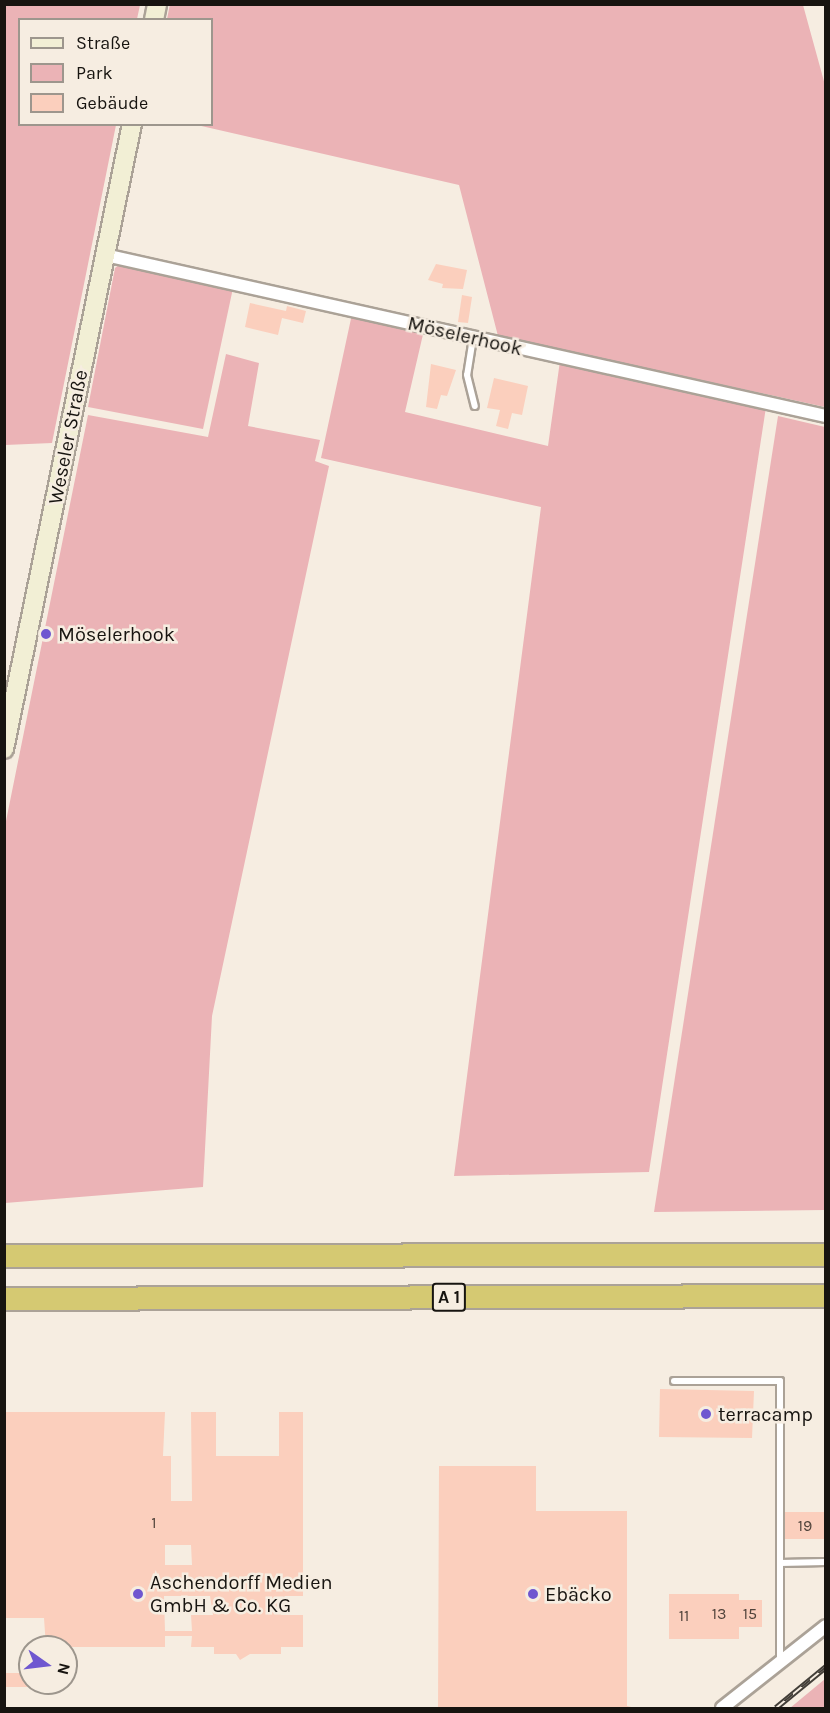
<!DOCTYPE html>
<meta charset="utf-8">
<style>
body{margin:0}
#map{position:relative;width:830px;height:1713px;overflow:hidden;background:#f6ede1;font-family:Karla,sans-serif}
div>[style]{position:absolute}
.green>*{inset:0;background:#ebb3b6}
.building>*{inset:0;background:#fbcfbd}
.roads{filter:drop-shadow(2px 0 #aba297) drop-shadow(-2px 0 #aba297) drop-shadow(0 2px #aba297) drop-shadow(0 -2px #aba297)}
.service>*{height:6px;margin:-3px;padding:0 3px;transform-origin:3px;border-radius:3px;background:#fff}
.minor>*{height:12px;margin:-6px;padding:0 6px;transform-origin:6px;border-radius:6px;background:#fff}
.secondary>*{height:18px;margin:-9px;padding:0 9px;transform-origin:9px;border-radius:9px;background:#f2efd5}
.motorway>*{height:22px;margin:-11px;padding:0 11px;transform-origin:11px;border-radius:11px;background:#d5c972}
.rail>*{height:6px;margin-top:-3px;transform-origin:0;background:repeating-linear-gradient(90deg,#f6ede1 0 11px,#423e38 0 22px);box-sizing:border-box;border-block:2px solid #423e38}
.dots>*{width:16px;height:16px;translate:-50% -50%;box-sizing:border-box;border:3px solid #f6ede1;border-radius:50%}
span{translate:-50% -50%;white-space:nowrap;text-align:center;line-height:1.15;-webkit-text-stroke:5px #f6ede1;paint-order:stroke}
.number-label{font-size:16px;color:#50433b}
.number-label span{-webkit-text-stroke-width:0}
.shield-label span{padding:2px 4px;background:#f6ede1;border:2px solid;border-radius:4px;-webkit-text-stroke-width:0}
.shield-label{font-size:18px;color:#171410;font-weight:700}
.street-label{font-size:20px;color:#171410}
.poi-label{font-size:20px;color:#171410}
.left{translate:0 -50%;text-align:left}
.frame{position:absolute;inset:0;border:6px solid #171410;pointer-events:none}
.legend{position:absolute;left:18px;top:18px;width:195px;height:108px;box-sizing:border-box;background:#f6ede1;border:2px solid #9d968d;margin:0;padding:8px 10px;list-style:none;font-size:18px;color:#171410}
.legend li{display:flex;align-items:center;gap:12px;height:30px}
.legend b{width:30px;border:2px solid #9d968d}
.north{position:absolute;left:18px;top:1635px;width:60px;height:60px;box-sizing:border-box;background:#f6ede1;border:2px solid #9d968d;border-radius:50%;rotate:104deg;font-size:16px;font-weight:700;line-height:24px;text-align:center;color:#171410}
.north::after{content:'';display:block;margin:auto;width:21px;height:27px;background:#6f57d0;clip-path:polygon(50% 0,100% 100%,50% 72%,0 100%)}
</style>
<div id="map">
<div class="green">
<i style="clip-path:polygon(5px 4px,140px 5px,137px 19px,20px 20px,20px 124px,116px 125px,52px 443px,5px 445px)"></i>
<i style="clip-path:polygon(170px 4px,803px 5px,825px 85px,825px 407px,498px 336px,459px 185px,197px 125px,212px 124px,212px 20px,167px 19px)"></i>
<i style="clip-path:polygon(120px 264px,233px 288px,203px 429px,88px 407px,115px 268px)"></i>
<i style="clip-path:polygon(352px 314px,424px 330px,405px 412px,548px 446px,560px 361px,766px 407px,649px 1172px,454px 1176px,541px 507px,321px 458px)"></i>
<i style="clip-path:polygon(226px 354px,259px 363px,248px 426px,320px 440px,315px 461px,329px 466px,212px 1016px,203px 1187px,5px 1203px,5px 826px,88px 415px,208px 437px)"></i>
<i style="clip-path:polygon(778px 416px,825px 427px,825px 1210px,654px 1212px)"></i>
<i style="clip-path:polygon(825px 1679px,825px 1708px,790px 1708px)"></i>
</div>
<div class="building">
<i style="clip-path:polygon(436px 264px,467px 270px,463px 289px,442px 288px,443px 284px,428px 280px)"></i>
<i style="clip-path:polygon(462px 295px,472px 297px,468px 323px,458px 322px)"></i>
<i style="clip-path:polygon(250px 303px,286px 311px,287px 306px,306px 311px,303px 323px,282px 318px,278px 335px,245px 327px)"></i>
<i style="clip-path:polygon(431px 364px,456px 370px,447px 396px,441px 395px,437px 409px,426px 407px)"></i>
<i style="clip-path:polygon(494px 378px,528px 386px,522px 415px,512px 413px,508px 429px,496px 426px,500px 410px,487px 408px)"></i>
<i style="clip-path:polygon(660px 1389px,754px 1391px,752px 1438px,659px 1437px)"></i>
<i style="clip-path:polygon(evenodd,4px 1412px,165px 1412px,163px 1456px,171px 1456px,171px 1501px,192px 1501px,191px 1412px,216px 1412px,216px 1456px,279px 1456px,279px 1412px,303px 1412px,303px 1596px,285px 1596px,281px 1615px,303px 1615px,303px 1647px,281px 1647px,281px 1654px,250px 1654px,240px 1660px,236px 1654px,214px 1654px,214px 1647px,191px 1647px,192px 1636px,165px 1636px,165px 1647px,46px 1647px,44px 1618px,4px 1618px,4px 1412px,165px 1545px,191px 1545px,192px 1565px,165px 1565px,165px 1545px,4px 1412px,164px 1596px,210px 1596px,213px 1615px,191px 1615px,192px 1631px,165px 1631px,164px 1596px)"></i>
<i style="clip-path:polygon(439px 1466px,536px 1466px,536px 1511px,627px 1511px,627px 1706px,636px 1708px,438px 1708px)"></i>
<i style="clip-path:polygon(785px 1512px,826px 1512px,826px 1539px,785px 1539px)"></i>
<i style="clip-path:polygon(669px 1594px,739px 1594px,739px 1600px,762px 1600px,762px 1627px,739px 1627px,739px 1639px,669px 1639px)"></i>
<i style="clip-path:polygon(4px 1673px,30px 1673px,30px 1687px,4px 1687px)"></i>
</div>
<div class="roads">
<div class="service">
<i style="left:473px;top:338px;width:37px;rotate:99deg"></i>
<i style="left:467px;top:375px;width:32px;rotate:76deg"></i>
<i style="left:674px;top:1381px;width:106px"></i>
<i style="left:780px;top:1381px;width:279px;rotate:90deg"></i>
<i style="left:780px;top:1563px;width:46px;rotate:-1.2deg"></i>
</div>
<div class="minor">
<i style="left:105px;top:255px;width:739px;rotate:12.59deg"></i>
<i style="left:722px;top:1708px;width:132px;rotate:-38.3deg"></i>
</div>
<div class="secondary">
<i style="left:154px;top:20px;width:16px;rotate:-79deg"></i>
<i style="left:4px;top:749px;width:638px;rotate:-78.43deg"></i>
</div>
<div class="motorway">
<i style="left:4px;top:1256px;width:822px;rotate:-0.07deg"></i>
<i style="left:4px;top:1299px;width:822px;rotate:-0.21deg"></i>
</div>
</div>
<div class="rail">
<i style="left:776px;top:1708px;width:65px;rotate:-39.4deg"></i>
</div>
<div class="dots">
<i style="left:46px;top:634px;background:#6f57d0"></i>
<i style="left:706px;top:1414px;background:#6f57d0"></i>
<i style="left:138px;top:1594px;background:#6f57d0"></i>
<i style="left:533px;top:1594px;background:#6f57d0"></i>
</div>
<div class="number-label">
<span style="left:154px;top:1523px">1</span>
<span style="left:805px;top:1526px">19</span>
<span style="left:719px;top:1614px">13</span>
<span style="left:750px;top:1614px">15</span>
<span style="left:684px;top:1616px">11</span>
</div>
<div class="shield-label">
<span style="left:449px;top:1297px">A 1</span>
</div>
<div class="street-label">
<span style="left:465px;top:336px;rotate:13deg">Möselerhook</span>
<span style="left:68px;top:437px;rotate:-79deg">Weseler Straße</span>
</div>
<div class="poi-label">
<span class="left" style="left:58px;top:634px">Möselerhook</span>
<span class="left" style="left:718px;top:1414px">terracamp</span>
<span class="left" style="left:150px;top:1594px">Aschendorff Medien<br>GmbH &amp; Co. KG</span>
<span class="left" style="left:545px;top:1594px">Ebäcko</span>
</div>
<div class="frame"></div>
<ul class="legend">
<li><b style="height:8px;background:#f2efd5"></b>Straße</li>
<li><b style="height:16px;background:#ebb3b6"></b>Park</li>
<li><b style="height:16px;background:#fbcfbd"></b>Gebäude</li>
</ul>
<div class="north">N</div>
</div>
